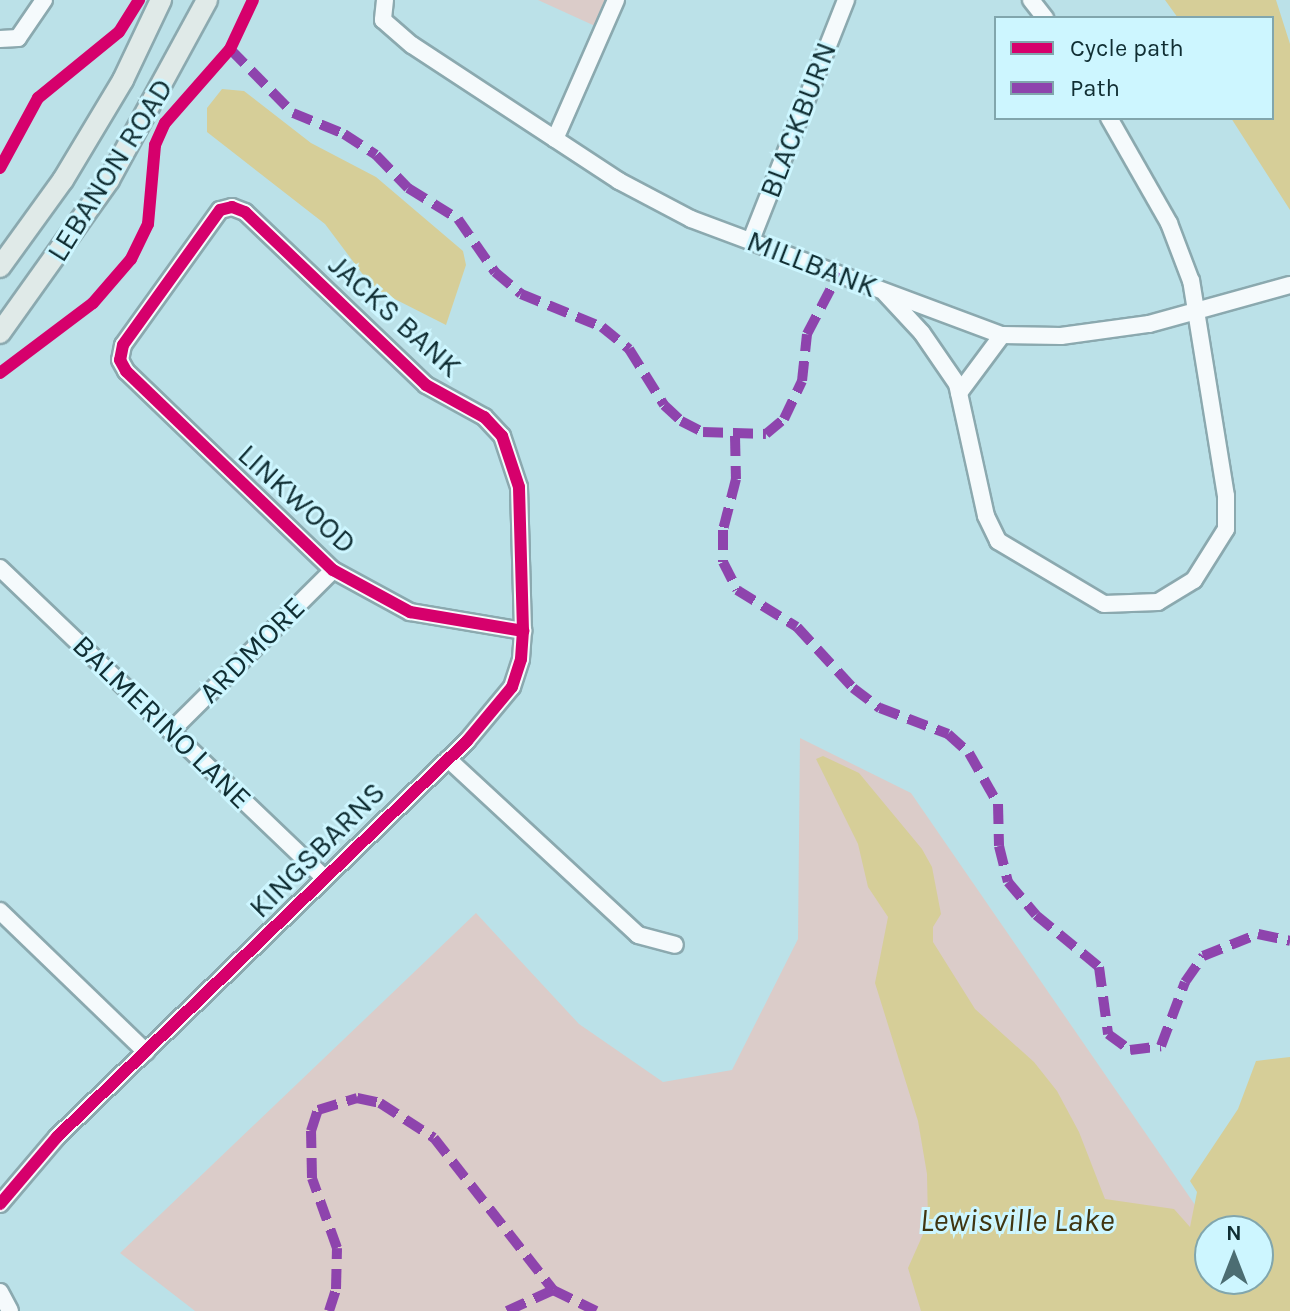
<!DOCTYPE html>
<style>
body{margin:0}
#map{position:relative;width:1290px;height:1311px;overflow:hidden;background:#bbe1e8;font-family:Karla,sans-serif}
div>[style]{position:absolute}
.green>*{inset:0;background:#dbccc9}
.water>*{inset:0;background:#d6ce98}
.roads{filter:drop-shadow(2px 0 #8ba9af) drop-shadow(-2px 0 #8ba9af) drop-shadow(0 2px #8ba9af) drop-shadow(0 -2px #8ba9af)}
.minor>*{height:16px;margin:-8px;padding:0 8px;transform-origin:8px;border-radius:8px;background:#f5fafc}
.major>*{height:20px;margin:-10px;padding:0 10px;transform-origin:10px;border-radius:10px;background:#e0eae8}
.quiet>*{height:10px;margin-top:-5px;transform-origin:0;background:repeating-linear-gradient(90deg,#8e44ad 0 20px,transparent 0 30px)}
.cycleway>*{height:12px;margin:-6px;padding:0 6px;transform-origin:6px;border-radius:6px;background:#d6006c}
span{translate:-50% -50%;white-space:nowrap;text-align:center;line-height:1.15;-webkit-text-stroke:6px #cdf6ff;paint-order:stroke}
.street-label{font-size:30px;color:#102e33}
.water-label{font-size:32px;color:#403511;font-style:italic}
.legend{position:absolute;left:994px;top:16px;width:280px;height:104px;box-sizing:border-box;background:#cdf6ff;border:2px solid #81a6ad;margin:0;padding:10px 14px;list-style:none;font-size:24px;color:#102e33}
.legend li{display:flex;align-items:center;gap:16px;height:40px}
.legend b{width:40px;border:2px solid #81a6ad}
.north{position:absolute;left:1194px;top:1215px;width:80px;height:80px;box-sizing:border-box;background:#cdf6ff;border:2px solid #81a6ad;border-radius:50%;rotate:0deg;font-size:22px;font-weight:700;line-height:32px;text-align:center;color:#102e33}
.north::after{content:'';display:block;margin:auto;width:28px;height:36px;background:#4c6d72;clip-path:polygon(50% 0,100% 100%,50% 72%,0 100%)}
</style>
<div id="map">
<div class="green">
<i style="clip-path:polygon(538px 0,605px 0,595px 26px)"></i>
<i style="clip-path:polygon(800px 738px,911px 793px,1213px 1231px,1210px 1279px,1269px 1311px,195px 1311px,120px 1253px,476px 913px,579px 1024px,663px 1082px,732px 1070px,798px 939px)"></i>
</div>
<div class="water">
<i style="clip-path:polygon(1165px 0,1276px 0,1290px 44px,1290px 210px,1231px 118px,1272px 118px,1272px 18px,1178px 18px)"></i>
<i style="clip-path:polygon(222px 89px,244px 91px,311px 143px,376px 177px,463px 251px,466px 265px,446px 325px,373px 288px,325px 224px,207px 132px,207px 108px)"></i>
<i style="clip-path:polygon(evenodd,823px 756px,859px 773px,922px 849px,932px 867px,941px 914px,933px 927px,933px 942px,975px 1009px,1034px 1062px,1057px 1091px,1079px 1132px,1105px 1199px,1174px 1209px,1190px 1227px,1197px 1192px,1190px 1181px,1238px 1109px,1256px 1061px,1290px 1057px,1290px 1311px,921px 1311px,908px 1268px,928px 1223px,927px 1174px,918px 1121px,875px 983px,888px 917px,868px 887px,858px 844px,816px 759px,823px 756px,1258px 1231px,1258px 1279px,1210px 1279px,1210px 1231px,1258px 1231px)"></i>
</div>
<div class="roads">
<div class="minor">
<i style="left:385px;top:0;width:20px;rotate:96deg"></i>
<i style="left:383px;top:20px;width:38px;rotate:41deg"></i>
<i style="left:412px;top:45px;width:248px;rotate:33.3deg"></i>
<i style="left:619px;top:181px;width:81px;rotate:27.8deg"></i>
<i style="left:691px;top:219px;width:332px;rotate:20.5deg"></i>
<i style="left:1002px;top:335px;width:59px;rotate:1deg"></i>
<i style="left:1061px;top:336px;width:89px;rotate:-7.8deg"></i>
<i style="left:1149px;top:324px;width:146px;rotate:-15.5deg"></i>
<i style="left:1031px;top:0;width:23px;rotate:52deg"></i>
<i style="left:0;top:39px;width:18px;rotate:-3deg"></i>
<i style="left:18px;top:38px;width:46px;rotate:-55.6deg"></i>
<i style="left:555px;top:139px;width:152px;rotate:-66.3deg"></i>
<i style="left:751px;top:240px;width:258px;rotate:-68.4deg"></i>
<i style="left:885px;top:293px;width:54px;rotate:47.2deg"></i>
<i style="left:922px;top:333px;width:62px;rotate:55.5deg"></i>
<i style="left:957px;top:384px;width:135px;rotate:77.6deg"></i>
<i style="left:986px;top:516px;width:28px;rotate:64deg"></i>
<i style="left:998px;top:541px;width:123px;rotate:30.7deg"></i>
<i style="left:1104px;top:604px;width:54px;rotate:-2.1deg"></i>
<i style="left:1158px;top:602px;width:42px;rotate:-31.4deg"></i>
<i style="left:1194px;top:580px;width:60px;rotate:-57.9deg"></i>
<i style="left:1226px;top:529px;width:33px;rotate:-90deg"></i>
<i style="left:1226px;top:496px;width:218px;rotate:-99.2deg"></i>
<i style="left:1191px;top:281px;width:62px;rotate:-110.8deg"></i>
<i style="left:1169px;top:223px;width:121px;rotate:-119.7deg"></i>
<i style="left:959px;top:393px;width:72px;rotate:-53.4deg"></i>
<i style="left:0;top:568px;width:447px;rotate:43.7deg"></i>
<i style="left:171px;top:731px;width:228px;rotate:-44.8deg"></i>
<i style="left:448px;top:759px;width:259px;rotate:42.8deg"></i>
<i style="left:638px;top:935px;width:38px;rotate:15deg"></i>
<i style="left:0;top:911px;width:203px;rotate:44deg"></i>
<i style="left:0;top:1204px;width:88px;rotate:-49.6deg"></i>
<i style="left:57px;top:1137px;width:570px;rotate:-44deg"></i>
<i style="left:467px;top:741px;width:70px;rotate:-50.2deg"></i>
<i style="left:512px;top:687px;width:29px;rotate:-72deg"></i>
<i style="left:521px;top:659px;width:28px;rotate:-86deg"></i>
<i style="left:523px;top:631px;width:144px;rotate:-91.6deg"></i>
<i style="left:519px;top:487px;width:54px;rotate:-108.4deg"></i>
<i style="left:502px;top:436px;width:26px;rotate:-133deg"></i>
<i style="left:484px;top:417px;width:66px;rotate:-151.1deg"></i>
<i style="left:426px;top:385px;width:250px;rotate:-136.3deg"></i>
<i style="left:245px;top:212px;width:14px;rotate:-159deg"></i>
<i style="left:232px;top:207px;width:12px;rotate:166deg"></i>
<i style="left:220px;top:210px;width:166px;rotate:125.7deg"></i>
<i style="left:123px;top:345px;width:15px;rotate:101deg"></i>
<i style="left:120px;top:360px;width:13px;rotate:61deg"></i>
<i style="left:126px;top:371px;width:287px;rotate:43.9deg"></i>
<i style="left:333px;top:570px;width:88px;rotate:28.6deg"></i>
<i style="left:410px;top:612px;width:115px;rotate:9.5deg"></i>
<i style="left:0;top:1292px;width:21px;rotate:62deg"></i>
</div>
<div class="major">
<i style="left:0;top:267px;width:107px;rotate:-54.1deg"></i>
<i style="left:63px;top:180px;width:117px;rotate:-59deg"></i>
<i style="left:123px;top:80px;width:89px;rotate:-64.6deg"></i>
<i style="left:0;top:333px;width:188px;rotate:-54.5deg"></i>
<i style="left:109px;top:180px;width:205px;rotate:-61.4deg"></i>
</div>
</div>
<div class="quiet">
<i style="left:230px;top:49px;width:90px;rotate:45.5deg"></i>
<i style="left:293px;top:113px;width:55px;rotate:22.4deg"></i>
<i style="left:344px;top:134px;width:38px;rotate:33deg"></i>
<i style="left:376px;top:155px;width:46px;rotate:45.9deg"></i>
<i style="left:408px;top:188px;width:59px;rotate:31.8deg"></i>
<i style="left:458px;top:219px;width:65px;rotate:55.1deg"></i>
<i style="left:495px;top:272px;width:34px;rotate:40deg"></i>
<i style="left:521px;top:294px;width:87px;rotate:22.2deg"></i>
<i style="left:602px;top:327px;width:35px;rotate:39deg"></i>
<i style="left:629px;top:349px;width:66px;rotate:58deg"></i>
<i style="left:664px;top:405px;width:23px;rotate:43deg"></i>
<i style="left:681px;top:421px;width:25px;rotate:27deg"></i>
<i style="left:703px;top:432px;width:63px;rotate:1.8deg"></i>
<i style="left:766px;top:434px;width:23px;rotate:-40deg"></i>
<i style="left:784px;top:419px;width:42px;rotate:-64.7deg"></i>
<i style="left:802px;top:381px;width:47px;rotate:-83.9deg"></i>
<i style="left:807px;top:334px;width:69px;rotate:-62.3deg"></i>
<i style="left:735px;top:436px;width:43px;rotate:88.7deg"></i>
<i style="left:736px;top:479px;width:53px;rotate:104.3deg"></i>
<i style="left:723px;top:530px;width:32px;rotate:90deg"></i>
<i style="left:723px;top:562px;width:31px;rotate:63deg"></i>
<i style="left:737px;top:590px;width:70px;rotate:31.7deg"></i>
<i style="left:797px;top:627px;width:83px;rotate:47.4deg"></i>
<i style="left:853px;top:688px;width:34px;rotate:37deg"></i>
<i style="left:880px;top:708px;width:73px;rotate:20.9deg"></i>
<i style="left:948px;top:734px;width:28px;rotate:42deg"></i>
<i style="left:969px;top:753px;width:59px;rotate:60.4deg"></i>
<i style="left:998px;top:804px;width:42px;rotate:88.6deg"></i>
<i style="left:999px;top:846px;width:37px;rotate:76deg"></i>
<i style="left:1008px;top:882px;width:43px;rotate:49.7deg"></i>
<i style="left:1036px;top:915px;width:82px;rotate:39.5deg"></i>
<i style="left:1099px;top:967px;width:68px;rotate:82.3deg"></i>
<i style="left:1108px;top:1034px;width:27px;rotate:36deg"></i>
<i style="left:1130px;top:1050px;width:31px;rotate:-7deg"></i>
<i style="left:1161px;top:1046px;width:68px;rotate:-69.4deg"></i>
<i style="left:1185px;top:982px;width:32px;rotate:-55deg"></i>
<i style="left:1203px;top:956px;width:59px;rotate:-21.8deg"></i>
<i style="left:1258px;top:934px;width:33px;rotate:12deg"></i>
<i style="left:329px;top:1311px;width:23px;rotate:-72deg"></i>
<i style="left:336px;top:1289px;width:41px;rotate:-88.6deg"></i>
<i style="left:337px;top:1248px;width:74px;rotate:-109.7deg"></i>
<i style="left:312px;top:1178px;width:47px;rotate:-91.2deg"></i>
<i style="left:311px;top:1131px;width:22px;rotate:-72deg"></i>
<i style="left:318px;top:1110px;width:41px;rotate:-17.1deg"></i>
<i style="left:357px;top:1098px;width:24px;rotate:12deg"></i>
<i style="left:380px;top:1103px;width:64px;rotate:32.9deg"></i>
<i style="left:434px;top:1138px;width:193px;rotate:51.9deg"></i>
<i style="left:553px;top:1290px;width:48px;rotate:26deg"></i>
<i style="left:507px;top:1311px;width:51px;rotate:-24.5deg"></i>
</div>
<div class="cycleway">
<i style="left:0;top:168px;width:80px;rotate:-61.5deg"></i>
<i style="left:38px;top:98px;width:104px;rotate:-39.2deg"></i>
<i style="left:119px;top:32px;width:38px;rotate:-58deg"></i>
<i style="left:0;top:373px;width:116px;rotate:-37deg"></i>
<i style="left:93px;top:303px;width:58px;rotate:-49.2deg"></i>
<i style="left:131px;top:259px;width:39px;rotate:-64deg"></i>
<i style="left:148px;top:224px;width:79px;rotate:-84.9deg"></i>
<i style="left:155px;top:145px;width:24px;rotate:-66deg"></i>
<i style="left:165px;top:123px;width:98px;rotate:-48.7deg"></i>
<i style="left:230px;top:49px;width:54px;rotate:-64.9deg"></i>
<i style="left:0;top:1204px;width:88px;rotate:-49.6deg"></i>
<i style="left:57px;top:1137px;width:570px;rotate:-44deg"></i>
<i style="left:467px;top:741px;width:70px;rotate:-50.2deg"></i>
<i style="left:512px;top:687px;width:29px;rotate:-72deg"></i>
<i style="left:521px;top:659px;width:28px;rotate:-86deg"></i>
<i style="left:523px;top:631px;width:144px;rotate:-91.6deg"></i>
<i style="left:519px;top:487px;width:54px;rotate:-108.4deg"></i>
<i style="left:502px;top:436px;width:26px;rotate:-133deg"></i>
<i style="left:484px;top:417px;width:66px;rotate:-151.1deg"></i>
<i style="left:426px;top:385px;width:250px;rotate:-136.3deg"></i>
<i style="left:245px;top:212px;width:14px;rotate:-159deg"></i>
<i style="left:232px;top:207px;width:12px;rotate:166deg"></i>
<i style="left:220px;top:210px;width:166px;rotate:125.7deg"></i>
<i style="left:123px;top:345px;width:15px;rotate:101deg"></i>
<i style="left:120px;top:360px;width:13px;rotate:61deg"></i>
<i style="left:126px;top:371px;width:287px;rotate:43.9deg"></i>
<i style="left:333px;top:570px;width:88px;rotate:28.6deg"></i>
<i style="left:410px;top:612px;width:115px;rotate:9.5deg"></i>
</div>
<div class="street-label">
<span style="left:798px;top:120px;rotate:-69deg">BLACKBURN</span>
<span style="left:110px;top:170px;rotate:-58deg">LEBANON ROAD</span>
<span style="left:812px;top:264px;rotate:21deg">MILLBANK</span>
<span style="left:395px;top:316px;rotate:42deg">JACKS BANK</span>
<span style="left:297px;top:499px;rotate:42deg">LINKWOOD</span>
<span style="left:252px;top:650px;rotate:-45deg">ARDMORE</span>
<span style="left:162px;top:722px;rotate:44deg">BALMERINO LANE</span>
<span style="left:317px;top:850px;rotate:-45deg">KINGSBARNS</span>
</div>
<div class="water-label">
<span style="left:1017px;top:1221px">Lewisville Lake</span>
</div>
<ul class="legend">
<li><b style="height:10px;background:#d6006c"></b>Cycle path</li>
<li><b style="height:10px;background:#8e44ad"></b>Path</li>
</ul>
<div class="north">N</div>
</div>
